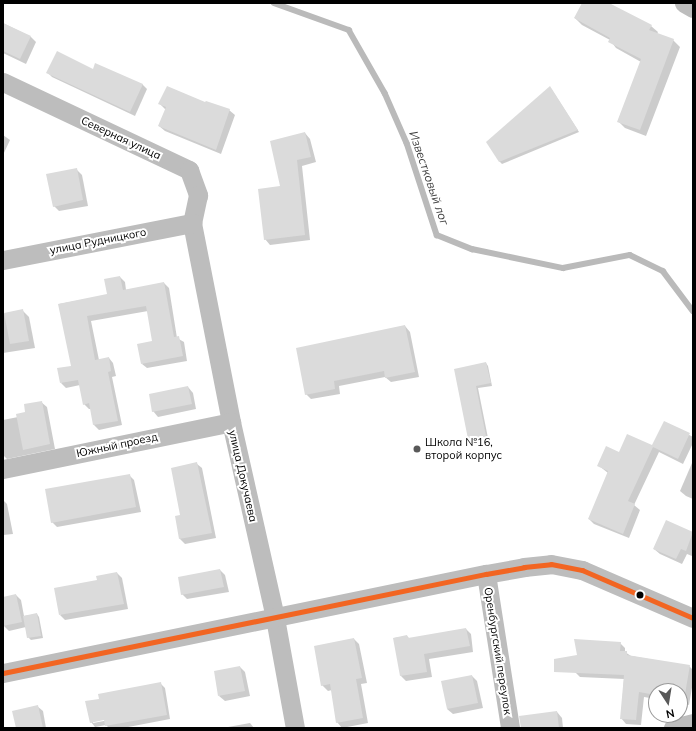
<!DOCTYPE html>
<meta charset="utf-8">
<style>
body{margin:0}
#map{position:relative;width:696px;height:731px;overflow:hidden;background:#fff;font-family:Mulish,sans-serif}
div>[style]{position:absolute}
.shadow>*{inset:0;background:#0003}
.stream>*{height:5.5px;margin:-2.75px;padding:0 2.75px;transform-origin:2.75px;border-radius:2.75px;background:#bababa}
.building>*{inset:0;background:#dbdbdb}
.minor>*{height:19px;margin:-9.5px;padding:0 9.5px;transform-origin:9.5px;border-radius:9.5px;background:#bdbdbd}
.bus-1>*{height:5px;margin:-2.5px;padding:0 2.5px;transform-origin:2.5px;border-radius:2.5px;background:#f26522}
.dots>*{width:11px;height:11px;translate:-50% -50%;box-sizing:border-box;border:2px solid #fff;border-radius:50%}
span{translate:-50% -50%;white-space:nowrap;text-align:center;line-height:1.15;-webkit-text-stroke:4px #fff;paint-order:stroke}
.street-label{font-size:11px;color:#000}
.poi-label{font-size:11px;color:#000}
.left{translate:0 -50%;text-align:left}
.water-label{font-size:12px;color:#3d3d3d;font-style:italic}
.frame{position:absolute;inset:0;border:4px solid #000;pointer-events:none}
.north{position:absolute;left:648px;top:683px;width:40px;height:40px;box-sizing:border-box;background:#fff;border:1px solid #999;border-radius:50%;rotate:168deg;font-size:11px;font-weight:700;line-height:16px;text-align:center;color:#000}
.north::after{content:'';display:block;margin:auto;width:14px;height:18px;background:#595959;clip-path:polygon(50% 0,100% 100%,50% 72%,0 100%)}
</style>
<div id="map">
<div class="shadow">
<i style="clip-path:polygon(583px 3px,608px 3px,651px 26px,658px 32px,657px 34px,673px 40px,680px 47px,646px 136px,625px 128px,618px 121px,641px 62px,616px 48px,610px 40px,582px 25px,575px 18px)"></i>
<i style="clip-path:polygon(3px 23px,31px 37px,36px 42px,26px 64px,3px 53px)"></i>
<i style="clip-path:polygon(47px 72px,142px 84px,147px 89px,135px 116px,52px 77px)"></i>
<i style="clip-path:polygon(552px 90px,579px 132px,502px 164px,499px 161px)"></i>
<i style="clip-path:polygon(160px 104px,206px 104px,229px 110px,235px 115px,221px 154px,165px 131px,159px 126px,166px 110px)"></i>
<i style="clip-path:polygon(305px 133px,310px 139px,316px 162px,302px 166px,310px 240px,270px 245px,265px 239px,281px 187px)"></i>
<i style="clip-path:polygon(3px 135px,10px 140px,3px 155px)"></i>
<i style="clip-path:polygon(76px 169px,82px 175px,88px 206px,59px 211px,54px 206px)"></i>
<i style="clip-path:polygon(120px 277px,125px 282px,126px 290px,164px 283px,169px 288px,177px 338px,184px 342px,187px 361px,147px 368px,142px 364px,154px 342px,148px 311px,91px 321px,99px 360px,109px 358px,113px 363px,116px 376px,112px 377px,122px 425px,99px 430px,94px 425px,91px 409px,89px 409px,84px 404px,80px 385px,66px 388px,61px 383px,72px 366px,59px 304px,108px 295px)"></i>
<i style="clip-path:polygon(22px 310px,29px 317px,35px 348px,3px 353px,3px 314px)"></i>
<i style="clip-path:polygon(405px 326px,410px 332px,419px 377px,391px 382px,385px 377px,339px 386px,340px 394px,311px 399px,306px 394px)"></i>
<i style="clip-path:polygon(486px 363px,488px 366px,492px 386px,478px 388px,488px 438px,471px 441px,469px 439px,455px 370px)"></i>
<i style="clip-path:polygon(188px 387px,193px 393px,196px 409px,158px 417px,153px 411px)"></i>
<i style="clip-path:polygon(41px 402px,47px 407px,55px 449px,7px 459px,3px 455px,3px 420px,18px 417px,27px 413px)"></i>
<i style="clip-path:polygon(665px 422px,693px 437px,693px 443px,683px 464px,659px 452px,634px 505px,640px 510px,629px 538px,594px 524px,589px 519px,608px 473px,598px 465px,619px 453px,653px 447px)"></i>
<i style="clip-path:polygon(692px 463px,693px 464px,693px 499px,686px 496px,680px 491px)"></i>
<i style="clip-path:polygon(197px 464px,202px 468px,216px 538px,185px 544px,180px 539px,181px 515px)"></i>
<i style="clip-path:polygon(129px 475px,134px 480px,141px 512px,57px 527px,52px 522px)"></i>
<i style="clip-path:polygon(3px 500px,7px 504px,13px 534px,3px 535px)"></i>
<i style="clip-path:polygon(667px 522px,693px 533px,693px 553px,692px 556px,687px 554px,682px 564px,660px 554px,654px 549px)"></i>
<i style="clip-path:polygon(220px 570px,225px 575px,229px 592px,187px 599px,182px 594px)"></i>
<i style="clip-path:polygon(117px 573px,122px 578px,128px 609px,65px 620px,60px 615px,98px 581px)"></i>
<i style="clip-path:polygon(16px 595px,21px 600px,24px 616px,37px 614px,39px 617px,43px 638px,31px 640px,28px 637px,26px 627px,9px 631px,4px 626px,3px 598px)"></i>
<i style="clip-path:polygon(466px 629px,471px 634px,473px 652px,429px 659px,432px 677px,406px 681px,401px 676px,394px 638px,407px 636px,410px 639px)"></i>
<i style="clip-path:polygon(354px 639px,359px 644px,367px 683px,361px 684px,368px 723px,342px 728px,337px 722px,332px 690px,328px 691px,322px 685px)"></i>
<i style="clip-path:polygon(620px 643px,625px 648px,625px 652px,631px 656px,689px 666px,693px 670px,693px 682px,689px 705px,680px 703px,680px 691px,656px 691px,656px 699px,644px 697px,641px 725px,626px 724px,621px 718px,624px 679px,580px 677px,575px 672px)"></i>
<i style="clip-path:polygon(240px 667px,245px 672px,250px 696px,225px 701px,219px 696px)"></i>
<i style="clip-path:polygon(472px 676px,477px 681px,483px 708px,453px 714px,447px 709px)"></i>
<i style="clip-path:polygon(evenodd,160px 683px,165px 688px,170px 719px,123px 728px,109px 728px,106px 725px,95px 727px,91px 722px,100px 700px,160px 683px,109px 718px,109px 720px,93px 723px,93px 721px,109px 718px)"></i>
<i style="clip-path:polygon(37px 706px,43px 711px,46px 728px,17px 728px)"></i>
<i style="clip-path:polygon(557px 712px,562px 718px,563px 728px,532px 728px)"></i>
<i style="clip-path:polygon(250px 723px,254px 728px,228px 728px,228px 727px)"></i>
</div>
<div class="stream">
<i style="left:274px;top:3px;width:80px;rotate:19.8deg"></i>
<i style="left:349px;top:30px;width:73px;rotate:60.3deg"></i>
<i style="left:385px;top:93px;width:55px;rotate:66.3deg"></i>
<i style="left:407px;top:143px;width:97px;rotate:71.9deg"></i>
<i style="left:437px;top:235px;width:38px;rotate:22deg"></i>
<i style="left:472px;top:249px;width:93px;rotate:11.8deg"></i>
<i style="left:563px;top:268px;width:68px;rotate:-11deg"></i>
<i style="left:630px;top:255px;width:37px;rotate:26deg"></i>
<i style="left:663px;top:271px;width:50px;rotate:53.1deg"></i>
</div>
<div class="building">
<i style="clip-path:polygon(582px 3px,609px 3px,652px 25px,649px 30px,674px 39px,640px 130px,617px 122px,641px 59px,608px 42px,610px 38px,574px 18px)"></i>
<i style="clip-path:polygon(3px 23px,31px 36px,20px 59px,3px 51px)"></i>
<i style="clip-path:polygon(57px 51px,93px 69px,95px 63px,143px 84px,130px 112px,46px 73px)"></i>
<i style="clip-path:polygon(167px 86px,205px 102px,206px 101px,230px 109px,216px 150px,158px 126px,166px 107px,158px 104px)"></i>
<i style="clip-path:polygon(550px 86px,578px 130px,499px 162px,486px 142px)"></i>
<i style="clip-path:polygon(305px 132px,311px 157px,297px 160px,305px 235px,264px 240px,258px 189px,280px 186px,270px 141px)"></i>
<i style="clip-path:polygon(77px 168px,83px 200px,53px 207px,46px 174px)"></i>
<i style="clip-path:polygon(120px 276px,123px 290px,164px 282px,174px 337px,179px 336px,183px 356px,141px 364px,137px 344px,152px 341px,146px 306px,87px 316px,95px 360px,109px 357px,111px 371px,108px 372px,118px 421px,93px 425px,89px 403px,83px 405px,78px 380px,60px 383px,57px 368px,71px 366px,58px 304px,107px 294px,104px 279px)"></i>
<i style="clip-path:polygon(23px 309px,29px 341px,10px 344px,4px 313px)"></i>
<i style="clip-path:polygon(405px 325px,415px 372px,385px 378px,384px 371px,334px 381px,335px 389px,305px 395px,296px 348px)"></i>
<i style="clip-path:polygon(486px 362px,491px 383px,476px 386px,486px 436px,468px 439px,454px 369px)"></i>
<i style="clip-path:polygon(188px 386px,192px 404px,152px 412px,149px 394px)"></i>
<i style="clip-path:polygon(42px 401px,50px 444px,23px 450px,16px 414px,25px 412px,24px 404px)"></i>
<i style="clip-path:polygon(664px 421px,690px 433px,678px 459px,653px 447px,628px 501px,635px 504px,623px 534px,588px 519px,608px 471px,597px 466px,606px 446px,619px 452px,627px 434px,652px 445px)"></i>
<i style="clip-path:polygon(197px 462px,212px 533px,179px 539px,175px 516px,180px 515px,171px 468px)"></i>
<i style="clip-path:polygon(130px 474px,136px 507px,51px 523px,45px 489px)"></i>
<i style="clip-path:polygon(666px 520px,693px 532px,686px 551px,681px 549px,676px 559px,653px 549px)"></i>
<i style="clip-path:polygon(220px 569px,224px 587px,181px 595px,178px 577px)"></i>
<i style="clip-path:polygon(117px 572px,124px 604px,59px 615px,54px 588px,97px 580px,96px 576px)"></i>
<i style="clip-path:polygon(16px 594px,22px 622px,3px 626px,3px 597px)"></i>
<i style="clip-path:polygon(37px 613px,41px 636px,27px 638px,23px 616px)"></i>
<i style="clip-path:polygon(466px 628px,470px 646px,424px 654px,427px 672px,400px 676px,393px 638px,407px 635px,408px 638px)"></i>
<i style="clip-path:polygon(354px 638px,362px 678px,356px 679px,363px 718px,336px 723px,330px 684px,321px 686px,314px 646px)"></i>
<i style="clip-path:polygon(574px 639px,621px 642px,620px 651px,627px 651px,627px 655px,690px 665px,684px 700px,680px 699px,680px 691px,656px 691px,656px 695px,639px 692px,636px 720px,620px 719px,624px 675px,554px 672px,554px 659px,577px 655px)"></i>
<i style="clip-path:polygon(240px 666px,245px 691px,218px 696px,214px 671px)"></i>
<i style="clip-path:polygon(472px 675px,478px 703px,447px 709px,441px 681px)"></i>
<i style="clip-path:polygon(161px 682px,167px 715px,105px 726px,104px 720px,90px 723px,85px 701px,99px 699px,98px 694px)"></i>
<i style="clip-path:polygon(38px 705px,43px 728px,16px 728px,12px 711px)"></i>
<i style="clip-path:polygon(557px 711px,559px 728px,521px 728px,519px 716px)"></i>
</div>
<div class="minor">
<i style="left:684px;top:3px;width:10px;rotate:29deg"></i>
<i style="left:3px;top:82px;width:206px;rotate:25.3deg"></i>
<i style="left:189px;top:170px;width:27px;rotate:70deg"></i>
<i style="left:198px;top:195px;width:29px;rotate:102deg"></i>
<i style="left:192px;top:223px;width:203px;rotate:78.9deg"></i>
<i style="left:231px;top:422px;width:201px;rotate:77.3deg"></i>
<i style="left:275px;top:618px;width:112px;rotate:79.7deg"></i>
<i style="left:3px;top:260px;width:193px;rotate:-11.1deg"></i>
<i style="left:3px;top:469px;width:233px;rotate:-11.6deg"></i>
<i style="left:486px;top:574px;width:156px;rotate:81.1deg"></i>
<i style="left:3px;top:673px;width:493px;rotate:-11.6deg"></i>
<i style="left:486px;top:574px;width:39px;rotate:-10deg"></i>
<i style="left:524px;top:567px;width:27px;rotate:-6deg"></i>
<i style="left:551px;top:564px;width:32px;rotate:11deg"></i>
<i style="left:582px;top:570px;width:121px;rotate:23.4deg"></i>
<i style="left:673px;top:728px;width:21px;rotate:-14deg"></i>
</div>
<div class="bus-1">
<i style="left:3px;top:673px;width:493px;rotate:-11.6deg"></i>
<i style="left:486px;top:574px;width:39px;rotate:-10deg"></i>
<i style="left:524px;top:567px;width:27px;rotate:-6deg"></i>
<i style="left:551px;top:564px;width:32px;rotate:11deg"></i>
<i style="left:582px;top:570px;width:121px;rotate:23.4deg"></i>
</div>
<div class="dots">
<i style="left:417px;top:449px;background:#595959"></i>
<i style="left:640px;top:595px;background:#000"></i>
</div>
<div class="street-label">
<span style="left:121px;top:138px;rotate:25deg">Северная улица</span>
<span style="left:98px;top:241px;rotate:-11deg">улица Рудницкого</span>
<span style="left:117px;top:445px;rotate:-12deg">Южный проезд</span>
<span style="left:243px;top:476px;rotate:77deg">улица Докучаева</span>
<span style="left:498px;top:651px;rotate:81deg">Оренбургский переулок</span>
</div>
<div class="poi-label">
<span class="left" style="left:425px;top:449px">Школа №16,<br>второй корпус</span>
</div>
<div class="water-label">
<span style="left:429px;top:178px;rotate:71deg">Известковый лог</span>
</div>
<div class="frame"></div>
<div class="north">N</div>
</div>
